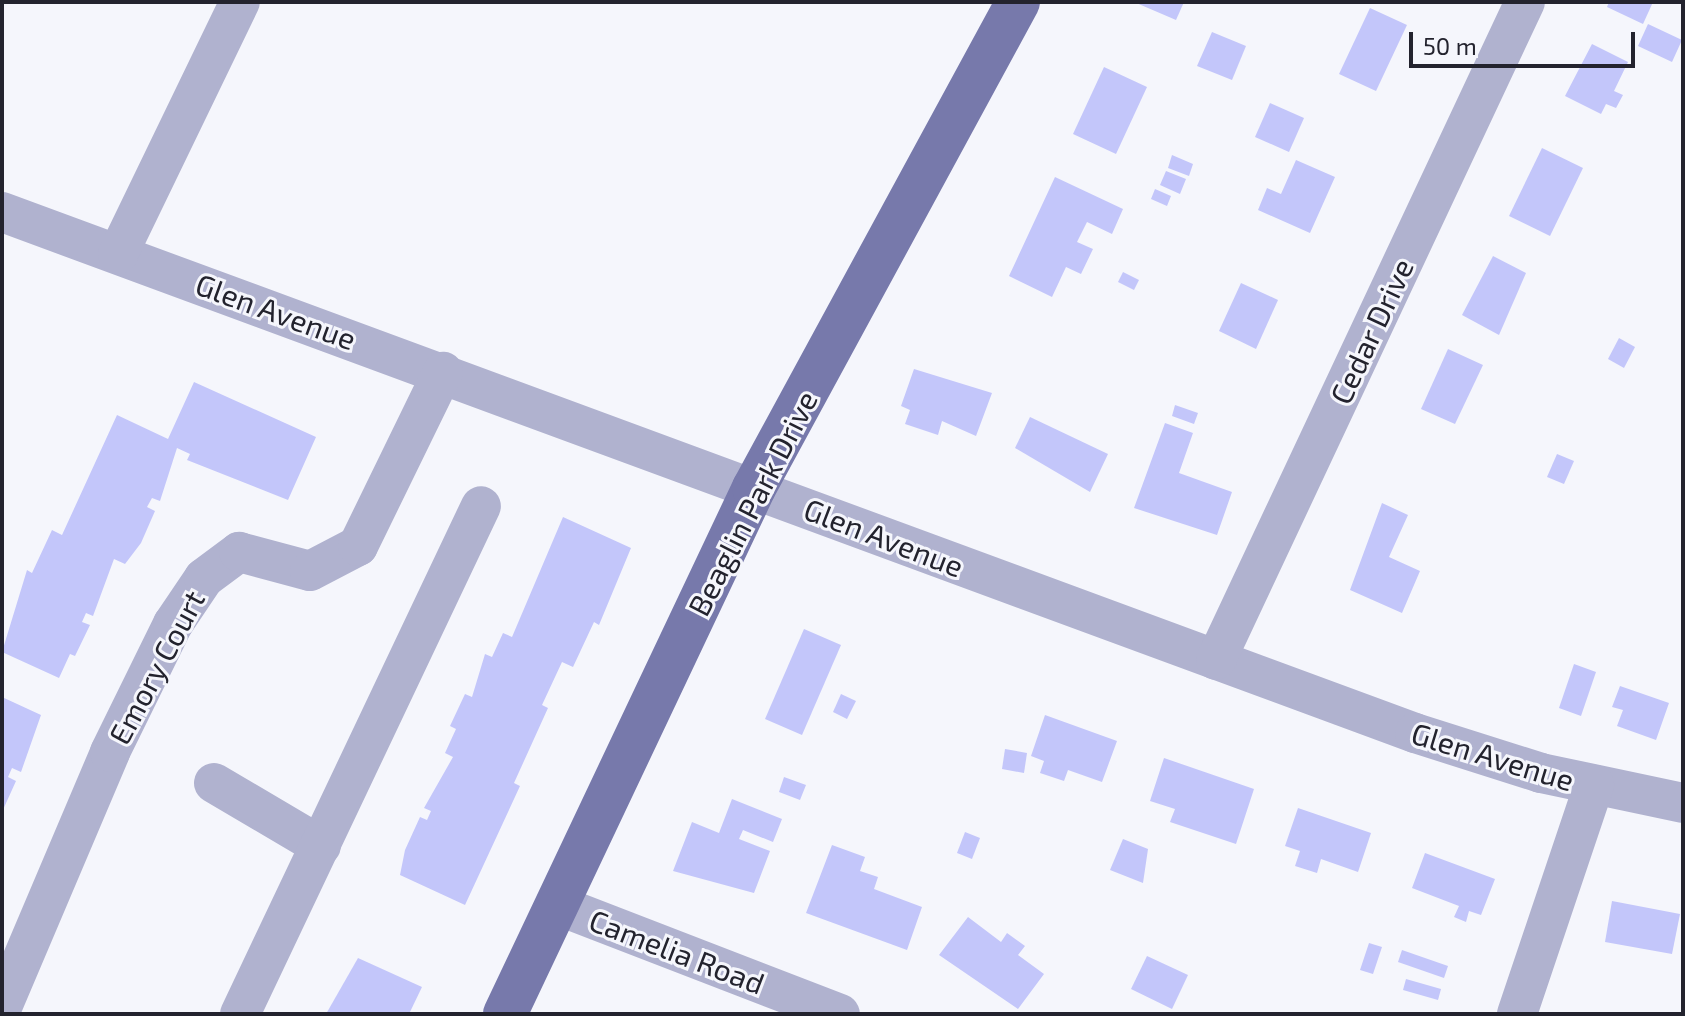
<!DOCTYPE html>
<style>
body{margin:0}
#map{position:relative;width:1685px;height:1016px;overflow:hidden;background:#f5f6fc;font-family:"Exo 2",sans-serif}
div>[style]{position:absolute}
.building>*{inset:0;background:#c3c6fa}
.minor>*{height:40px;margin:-20px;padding:0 20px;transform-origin:20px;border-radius:20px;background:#b0b2cf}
.major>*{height:44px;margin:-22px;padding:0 22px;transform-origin:22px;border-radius:22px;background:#7779ab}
span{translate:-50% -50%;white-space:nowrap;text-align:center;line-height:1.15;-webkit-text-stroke:6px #f5f6fc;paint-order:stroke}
.street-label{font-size:30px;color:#23232e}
.frame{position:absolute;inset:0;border:4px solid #23232e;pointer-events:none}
.scale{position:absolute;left:1409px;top:32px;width:226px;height:36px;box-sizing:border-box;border:4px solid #23232e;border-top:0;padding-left:10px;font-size:24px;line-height:28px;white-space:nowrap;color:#23232e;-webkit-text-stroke:6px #f5f6fc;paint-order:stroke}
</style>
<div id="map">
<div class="building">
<i style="clip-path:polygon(1134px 2px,1184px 2px,1176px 20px)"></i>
<i style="clip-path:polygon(1609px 2px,1653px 2px,1643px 24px,1607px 7px)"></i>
<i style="clip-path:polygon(1370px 8px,1407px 25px,1376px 91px,1339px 74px)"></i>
<i style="clip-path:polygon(1648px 24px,1682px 40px,1672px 62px,1638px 46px)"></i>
<i style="clip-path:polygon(1212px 32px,1246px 46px,1232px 80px,1197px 66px)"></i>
<i style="clip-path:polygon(1592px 44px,1628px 62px,1614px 91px,1623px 95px,1616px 108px,1606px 104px,1601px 114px,1565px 96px)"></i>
<i style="clip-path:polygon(1104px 67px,1147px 87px,1116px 154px,1073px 134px)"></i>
<i style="clip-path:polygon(1270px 103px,1304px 118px,1289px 152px,1255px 137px)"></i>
<i style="clip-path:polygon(1542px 148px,1583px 168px,1550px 236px,1509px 216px)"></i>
<i style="clip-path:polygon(1172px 155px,1193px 164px,1189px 176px,1168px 168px)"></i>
<i style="clip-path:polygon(1296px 160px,1335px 177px,1310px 233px,1258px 210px,1267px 188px,1281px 194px)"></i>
<i style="clip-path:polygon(1166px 171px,1186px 179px,1180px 194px,1160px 185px)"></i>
<i style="clip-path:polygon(1055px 177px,1123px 209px,1112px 234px,1087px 222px,1077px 242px,1093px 249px,1081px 274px,1066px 267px,1052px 297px,1009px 276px)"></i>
<i style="clip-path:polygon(1155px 189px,1171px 196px,1167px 206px,1151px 199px)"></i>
<i style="clip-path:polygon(1493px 256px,1526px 273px,1499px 335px,1462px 315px)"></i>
<i style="clip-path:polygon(1123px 272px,1139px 280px,1134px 290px,1118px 282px)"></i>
<i style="clip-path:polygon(1241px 283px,1278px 300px,1256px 349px,1219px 331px)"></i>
<i style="clip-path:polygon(1619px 338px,1635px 347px,1624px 368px,1608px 359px)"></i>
<i style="clip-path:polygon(1448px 349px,1483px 365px,1455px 424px,1421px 409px)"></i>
<i style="clip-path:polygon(914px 369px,992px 393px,976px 436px,942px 421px,938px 435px,905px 424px,910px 410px,901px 406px)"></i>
<i style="clip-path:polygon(194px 382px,316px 437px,288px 500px,187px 460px,190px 454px,177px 448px,160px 501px,152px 498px,147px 507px,155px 511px,141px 543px,125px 564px,114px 559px,93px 616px,86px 613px,82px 622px,90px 625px,75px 656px,70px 654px,59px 678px,2px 652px,27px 570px,32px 573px,52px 530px,62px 535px,117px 415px,168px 439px)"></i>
<i style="clip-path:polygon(1175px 405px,1198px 413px,1194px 424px,1172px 416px)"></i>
<i style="clip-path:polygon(1030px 417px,1108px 454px,1090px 492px,1015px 448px)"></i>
<i style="clip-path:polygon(1165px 423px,1193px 433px,1179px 473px,1232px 492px,1217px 535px,1134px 508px)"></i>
<i style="clip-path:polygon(1557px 454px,1574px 461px,1564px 484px,1547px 477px)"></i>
<i style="clip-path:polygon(1382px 503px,1408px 515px,1389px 557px,1420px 571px,1402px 613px,1350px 590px)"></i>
<i style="clip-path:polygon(563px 517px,631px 548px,599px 625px,594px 622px,573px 667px,562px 662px,542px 705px,548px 708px,514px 783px,520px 786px,465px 905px,400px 875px,405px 850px,420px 817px,427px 820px,431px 811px,424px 808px,453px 757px,445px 753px,456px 729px,450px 726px,465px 694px,472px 697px,485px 654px,492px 657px,503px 633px,512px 637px)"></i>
<i style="clip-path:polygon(804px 629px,841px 645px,802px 735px,765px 719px)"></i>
<i style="clip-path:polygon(1574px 664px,1596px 672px,1581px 716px,1559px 708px)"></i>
<i style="clip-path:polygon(1620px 686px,1669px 703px,1656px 740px,1617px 726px,1623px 710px,1612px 707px)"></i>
<i style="clip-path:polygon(841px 694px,856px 701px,847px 719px,833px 712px)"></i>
<i style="clip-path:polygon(2px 697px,41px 715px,21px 772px,12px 768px,8px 777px,16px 781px,2px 812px)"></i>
<i style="clip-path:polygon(1045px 715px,1117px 741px,1102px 782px,1068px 770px,1064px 781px,1040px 773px,1044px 761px,1031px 756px)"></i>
<i style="clip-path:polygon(1005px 749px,1027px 753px,1024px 773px,1002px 769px)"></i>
<i style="clip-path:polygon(1164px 758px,1254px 789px,1236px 844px,1170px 822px,1175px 809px,1150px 801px)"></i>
<i style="clip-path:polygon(784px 777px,806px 785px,800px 800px,779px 792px)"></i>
<i style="clip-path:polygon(732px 799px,782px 819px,773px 842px,743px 830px,739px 839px,770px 851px,754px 893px,673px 871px,692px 822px,719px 833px)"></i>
<i style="clip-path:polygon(1298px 808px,1371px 833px,1358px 872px,1321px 859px,1317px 873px,1295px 866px,1300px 851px,1285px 846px)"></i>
<i style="clip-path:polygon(965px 832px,980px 838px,972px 859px,957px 853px)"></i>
<i style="clip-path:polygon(1123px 839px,1148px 849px,1143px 883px,1110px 870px)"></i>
<i style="clip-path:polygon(832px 845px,865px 857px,860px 871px,878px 877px,874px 889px,922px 907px,907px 950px,806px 913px)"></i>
<i style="clip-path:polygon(1425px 853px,1495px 879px,1481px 915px,1469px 911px,1466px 922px,1454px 917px,1459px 906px,1412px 888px)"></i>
<i style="clip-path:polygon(1612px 901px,1680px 914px,1672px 954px,1605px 942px)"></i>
<i style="clip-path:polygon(968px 917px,1001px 942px,1007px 933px,1025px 946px,1018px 955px,1044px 974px,1018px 1009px,939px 955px)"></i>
<i style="clip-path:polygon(1369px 943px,1382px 947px,1373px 974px,1360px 970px)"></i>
<i style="clip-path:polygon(1402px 950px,1448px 966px,1444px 978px,1398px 962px)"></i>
<i style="clip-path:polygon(1147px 956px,1188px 975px,1172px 1009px,1131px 989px)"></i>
<i style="clip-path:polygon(358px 958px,422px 987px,409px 1014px,326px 1014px)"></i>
<i style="clip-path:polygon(1406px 979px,1441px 989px,1438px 1000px,1403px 990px)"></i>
</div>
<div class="minor">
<i style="left:2px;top:212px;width:1506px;rotate:20.24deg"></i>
<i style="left:1415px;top:733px;width:132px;rotate:17.6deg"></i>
<i style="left:1541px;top:773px;width:145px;rotate:11.9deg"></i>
<i style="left:118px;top:254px;width:280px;rotate:-64.2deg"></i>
<i style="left:1216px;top:660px;width:727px;rotate:-64.85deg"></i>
<i style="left:214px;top:783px;width:124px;rotate:30.5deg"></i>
<i style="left:560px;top:906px;width:300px;rotate:21.1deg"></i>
<i style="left:2px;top:1007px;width:277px;rotate:-67deg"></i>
<i style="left:110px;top:752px;width:143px;rotate:-63.8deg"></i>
<i style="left:173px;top:624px;width:55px;rotate:-56deg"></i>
<i style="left:204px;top:578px;width:44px;rotate:-36.6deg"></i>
<i style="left:239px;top:552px;width:73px;rotate:15deg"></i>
<i style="left:310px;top:571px;width:54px;rotate:-27.5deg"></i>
<i style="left:358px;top:546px;width:194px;rotate:-64deg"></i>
<i style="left:240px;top:1014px;width:562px;rotate:-64.62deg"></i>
<i style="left:1517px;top:1014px;width:242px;rotate:-71.4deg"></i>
</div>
<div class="major">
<i style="left:505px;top:1014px;width:582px;rotate:-64.67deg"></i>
<i style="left:754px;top:488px;width:553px;rotate:-61.49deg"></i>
</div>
<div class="street-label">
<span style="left:276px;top:311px;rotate:20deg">Glen Avenue</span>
<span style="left:1371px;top:331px;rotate:-65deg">Cedar Drive</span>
<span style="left:752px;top:503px;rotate:-63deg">Beaglin Park Drive</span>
<span style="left:884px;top:537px;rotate:21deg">Glen Avenue</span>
<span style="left:156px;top:667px;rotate:-62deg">Emory Court</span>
<span style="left:1493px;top:756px;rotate:17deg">Glen Avenue</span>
<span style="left:677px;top:951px;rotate:21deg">Camelia Road</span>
</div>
<div class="frame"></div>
<div class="scale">50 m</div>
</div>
